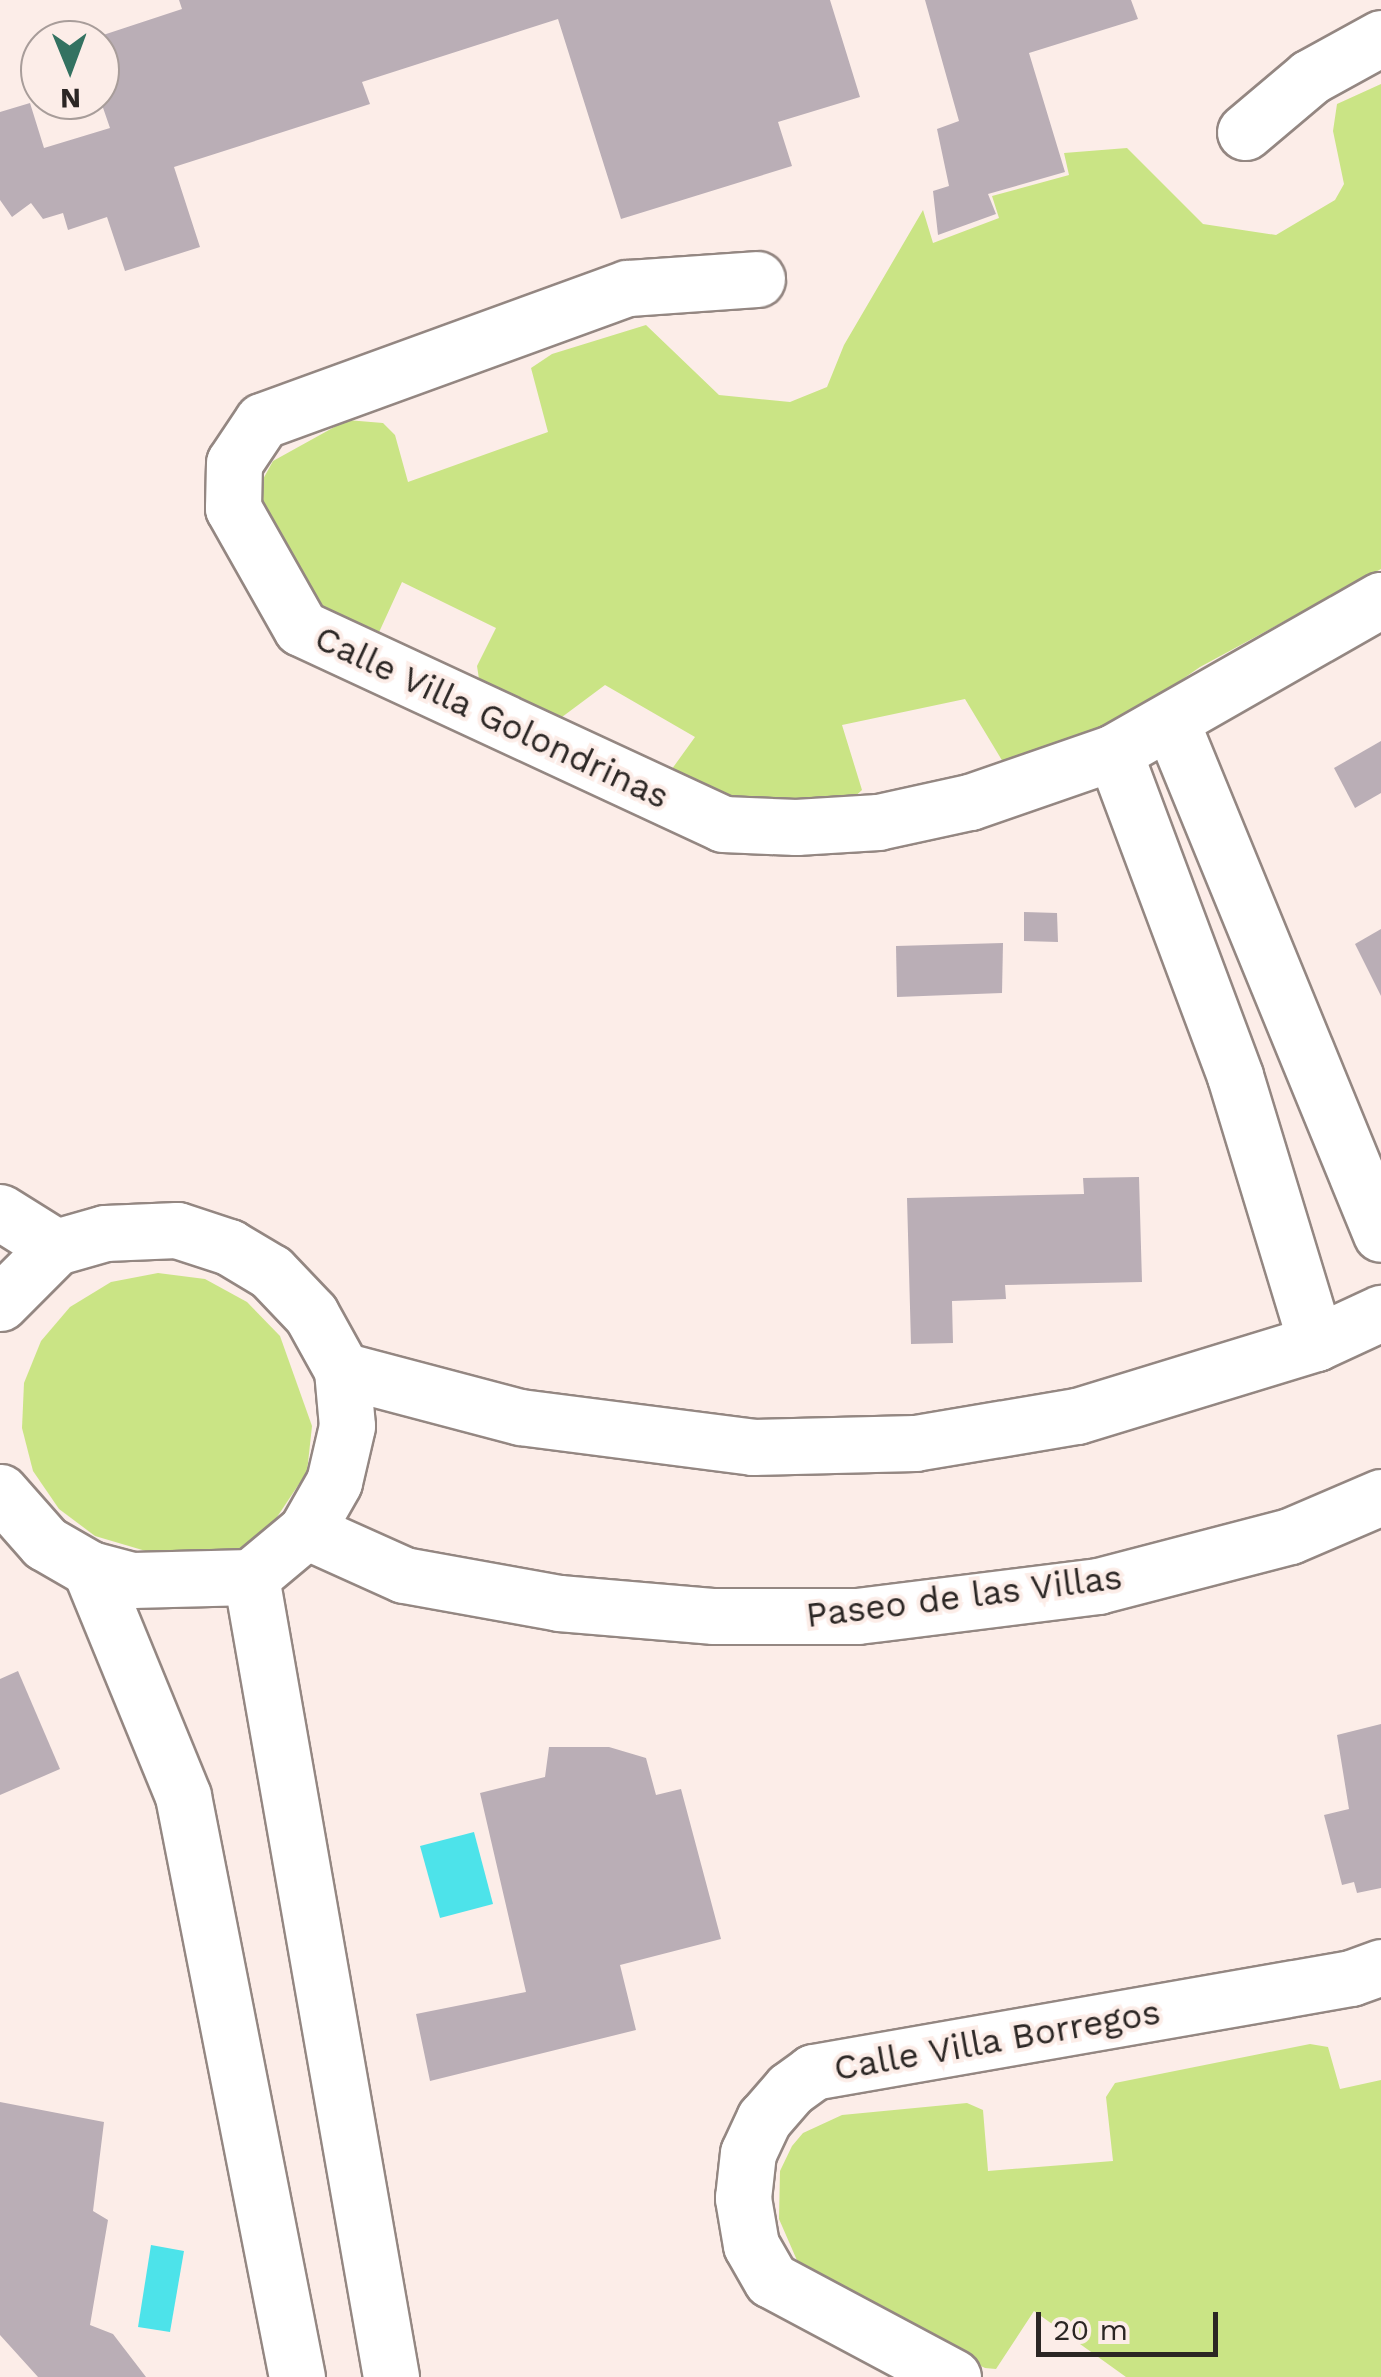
<!DOCTYPE html>
<style>
body{margin:0}
#map{position:relative;width:1381px;height:2377px;overflow:hidden;background:#fcede8;font-family:"Work Sans",sans-serif}
div>[style]{position:absolute}
.green>*{inset:0;background:#cae485}
.water>*{inset:0;background:#4de3ea}
.building>*{inset:0;background:#baaeb6}
.roads{filter:drop-shadow(2px 0 #948782) drop-shadow(-2px 0 #948782) drop-shadow(0 2px #948782) drop-shadow(0 -2px #948782)}
.minor>*{height:55px;margin:-27.5px;padding:0 27.5px;transform-origin:27.5px;border-radius:27.5px;background:#fff}
span{translate:-50% -50%;white-space:nowrap;text-align:center;line-height:1.15;-webkit-text-stroke:8px #fcede8;paint-order:stroke}
.street-label{font-size:35px;color:#2b2624}
.north{position:absolute;left:20px;top:20px;width:100px;height:100px;box-sizing:border-box;background:#fcede8;border:2px solid #a89d9a;border-radius:50%;rotate:179deg;font-size:28px;font-weight:700;line-height:40px;text-align:center;color:#2b2624}
.north::after{content:'';display:block;margin:auto;width:35px;height:45px;background:#337261;clip-path:polygon(50% 0,100% 100%,50% 72%,0 100%)}
.scale{position:absolute;left:1036px;top:2312px;width:182px;height:45px;box-sizing:border-box;border:5px solid #2b2624;border-top:0;padding-left:12px;font-size:30px;line-height:35px;white-space:nowrap;color:#2b2624;-webkit-text-stroke:8px #fcede8;paint-order:stroke}
</style>
<div id="map">
<div class="green">
<i style="clip-path:polygon(1381px 84px,1381px 569px,1200px 667px,1121px 722px,1003px 762px,965px 699px,842px 725px,862px 790px,849px 802px,726px 808px,664px 780px,695px 737px,605px 685px,562px 717px,515px 700px,479px 679px,477px 666px,496px 628px,402px 582px,375px 641px,336px 636px,262px 511px,262px 481px,273px 461px,347px 420px,383px 423px,395px 435px,408px 482px,548px 432px,531px 368px,552px 354px,646px 325px,719px 395px,790px 402px,827px 387px,844px 345px,923px 210px,933px 243px,999px 218px,992px 196px,1069px 175px,1064px 153px,1127px 148px,1203px 224px,1276px 235px,1335px 200px,1344px 184px,1333px 131px,1337px 104px)"></i>
<i style="clip-path:polygon(158px 1273px,205px 1279px,247px 1302px,280px 1336px,312px 1426px,307px 1472px,275px 1520px,235px 1553px,183px 1562px,95px 1536px,59px 1509px,33px 1471px,22px 1428px,24px 1383px,41px 1341px,70px 1307px,111px 1282px)"></i>
<i style="clip-path:polygon(1310px 2044px,1328px 2047px,1340px 2089px,1381px 2080px,1381px 2377px,1126px 2377px,1034px 2311px,996px 2369px,985px 2368px,838px 2297px,799px 2265px,779px 2219px,780px 2171px,792px 2146px,803px 2133px,842px 2115px,967px 2103px,983px 2110px,988px 2171px,1113px 2161px,1106px 2097px,1115px 2083px)"></i>
</div>
<div class="water">
<i style="clip-path:polygon(474px 1832px,493px 1904px,440px 1918px,420px 1846px)"></i>
<i style="clip-path:polygon(151px 2245px,184px 2251px,170px 2332px,138px 2327px)"></i>
</div>
<div class="building">
<i style="clip-path:polygon(179px 0,830px 0,860px 97px,778px 122px,792px 166px,621px 219px,558px 19px,362px 82px,370px 104px,174px 167px,200px 247px,125px 271px,107px 217px,68px 230px,63px 213px,43px 219px,31px 203px,12px 217px,0 200px,0 112px,30px 103px,44px 148px,110px 128px,100px 99px,100px 40px,91px 39px,182px 9px)"></i>
<i style="clip-path:polygon(925px 0,1131px 0,1138px 19px,1029px 53px,1065px 172px,988px 194px,996px 214px,938px 235px,933px 191px,949px 186px,937px 129px,959px 121px)"></i>
<i style="clip-path:polygon(1381px 741px,1381px 793px,1355px 808px,1334px 768px)"></i>
<i style="clip-path:polygon(1024px 912px,1057px 913px,1058px 942px,1024px 941px)"></i>
<i style="clip-path:polygon(1381px 929px,1381px 996px,1355px 944px)"></i>
<i style="clip-path:polygon(1003px 943px,1002px 993px,897px 997px,896px 946px)"></i>
<i style="clip-path:polygon(1139px 1177px,1142px 1282px,1005px 1285px,1006px 1299px,952px 1301px,953px 1343px,911px 1344px,907px 1198px,1084px 1194px,1083px 1178px)"></i>
<i style="clip-path:polygon(18px 1671px,60px 1769px,0 1795px,0 1679px)"></i>
<i style="clip-path:polygon(1381px 1724px,1381px 1888px,1357px 1893px,1354px 1882px,1342px 1885px,1324px 1815px,1349px 1809px,1337px 1735px)"></i>
<i style="clip-path:polygon(549px 1747px,609px 1747px,646px 1758px,656px 1795px,681px 1789px,721px 1939px,620px 1965px,636px 2030px,430px 2081px,416px 2014px,526px 1992px,480px 1793px,545px 1777px)"></i>
<i style="clip-path:polygon(0 2102px,104px 2122px,93px 2211px,108px 2220px,90px 2325px,113px 2334px,146px 2377px,38px 2377px,0 2335px)"></i>
</div>
<div class="roads">
<div class="minor">
<i style="left:1245px;top:132px;width:85px;rotate:-40.2deg"></i>
<i style="left:1310px;top:77px;width:81px;rotate:-28.8deg"></i>
<i style="left:757px;top:279px;width:130px;rotate:176deg"></i>
<i style="left:627px;top:288px;width:388px;rotate:160deg"></i>
<i style="left:262px;top:421px;width:50px;rotate:123.7deg"></i>
<i style="left:234px;top:463px;width:45px;rotate:91.3deg"></i>
<i style="left:233px;top:508px;width:138px;rotate:60.5deg"></i>
<i style="left:301px;top:628px;width:465px;rotate:24.9deg"></i>
<i style="left:723px;top:824px;width:73px;rotate:2.4deg"></i>
<i style="left:796px;top:827px;width:82px;rotate:-3.5deg"></i>
<i style="left:878px;top:822px;width:94px;rotate:-12.3deg"></i>
<i style="left:970px;top:802px;width:152px;rotate:-19.1deg"></i>
<i style="left:1114px;top:752px;width:307px;rotate:-29.7deg"></i>
<i style="left:1172px;top:724px;width:551px;rotate:67.72deg"></i>
<i style="left:1114px;top:752px;width:346px;rotate:69.5deg"></i>
<i style="left:1235px;top:1076px;width:279px;rotate:73.1deg"></i>
<i style="left:0;top:1212px;width:66px;rotate:32deg"></i>
<i style="left:0;top:1303px;width:79px;rotate:-45deg"></i>
<i style="left:56px;top:1247px;width:51px;rotate:-15.9deg"></i>
<i style="left:105px;top:1233px;width:72px;rotate:-2.4deg"></i>
<i style="left:177px;top:1230px;width:55px;rotate:18.1deg"></i>
<i style="left:229px;top:1247px;width:49px;rotate:30.8deg"></i>
<i style="left:271px;top:1272px;width:58px;rotate:46.4deg"></i>
<i style="left:311px;top:1314px;width:64px;rotate:61deg"></i>
<i style="left:342px;top:1370px;width:56px;rotate:84.9deg"></i>
<i style="left:347px;top:1426px;width:57px;rotate:103.1deg"></i>
<i style="left:334px;top:1482px;width:56px;rotate:119.7deg"></i>
<i style="left:306px;top:1531px;width:72px;rotate:140.1deg"></i>
<i style="left:251px;top:1577px;width:119px;rotate:178.6deg"></i>
<i style="left:132px;top:1580px;width:43px;rotate:-165.3deg"></i>
<i style="left:90px;top:1569px;width:52px;rotate:-150deg"></i>
<i style="left:45px;top:1543px;width:68px;rotate:-131.4deg"></i>
<i style="left:342px;top:1370px;width:184px;rotate:14.8deg"></i>
<i style="left:520px;top:1417px;width:235px;rotate:7.3deg"></i>
<i style="left:753px;top:1447px;width:162px;rotate:-1.4deg"></i>
<i style="left:915px;top:1443px;width:164px;rotate:-9.5deg"></i>
<i style="left:1077px;top:1416px;width:250px;rotate:-17deg"></i>
<i style="left:1316px;top:1343px;width:72px;rotate:-24.8deg"></i>
<i style="left:306px;top:1531px;width:107px;rotate:24.2deg"></i>
<i style="left:404px;top:1575px;width:158px;rotate:10.2deg"></i>
<i style="left:559px;top:1603px;width:156px;rotate:4.8deg"></i>
<i style="left:714px;top:1616px;width:143px"></i>
<i style="left:857px;top:1616px;width:243px;rotate:-7.1deg"></i>
<i style="left:1098px;top:1586px;width:198px;rotate:-14.6deg"></i>
<i style="left:1290px;top:1536px;width:99px;rotate:-23.2deg"></i>
<i style="left:90px;top:1569px;width:245px;rotate:67.7deg"></i>
<i style="left:183px;top:1796px;width:592px;rotate:78.9deg"></i>
<i style="left:251px;top:1577px;width:812px;rotate:80.07deg"></i>
<i style="left:953px;top:2377px;width:206px;rotate:-151.9deg"></i>
<i style="left:771px;top:2280px;width:40px;rotate:-119.7deg"></i>
<i style="left:751px;top:2245px;width:48px;rotate:-99.7deg"></i>
<i style="left:743px;top:2198px;width:45px;rotate:-83.7deg"></i>
<i style="left:748px;top:2153px;width:38px;rotate:-65deg"></i>
<i style="left:764px;top:2119px;width:40px;rotate:-49deg"></i>
<i style="left:790px;top:2089px;width:29px;rotate:-36deg"></i>
<i style="left:813px;top:2072px;width:546px;rotate:-9.91deg"></i>
<i style="left:1351px;top:1978px;width:32px;rotate:-20deg"></i>
</div>
</div>
<div class="street-label">
<span style="left:492px;top:717px;rotate:25deg">Calle Villa Golondrinas</span>
<span style="left:964px;top:1596px;rotate:-7deg">Paseo de las Villas</span>
<span style="left:997px;top:2040px;rotate:-10deg">Calle Villa Borregos</span>
</div>
<div class="north">N</div>
<div class="scale">20 m</div>
</div>
